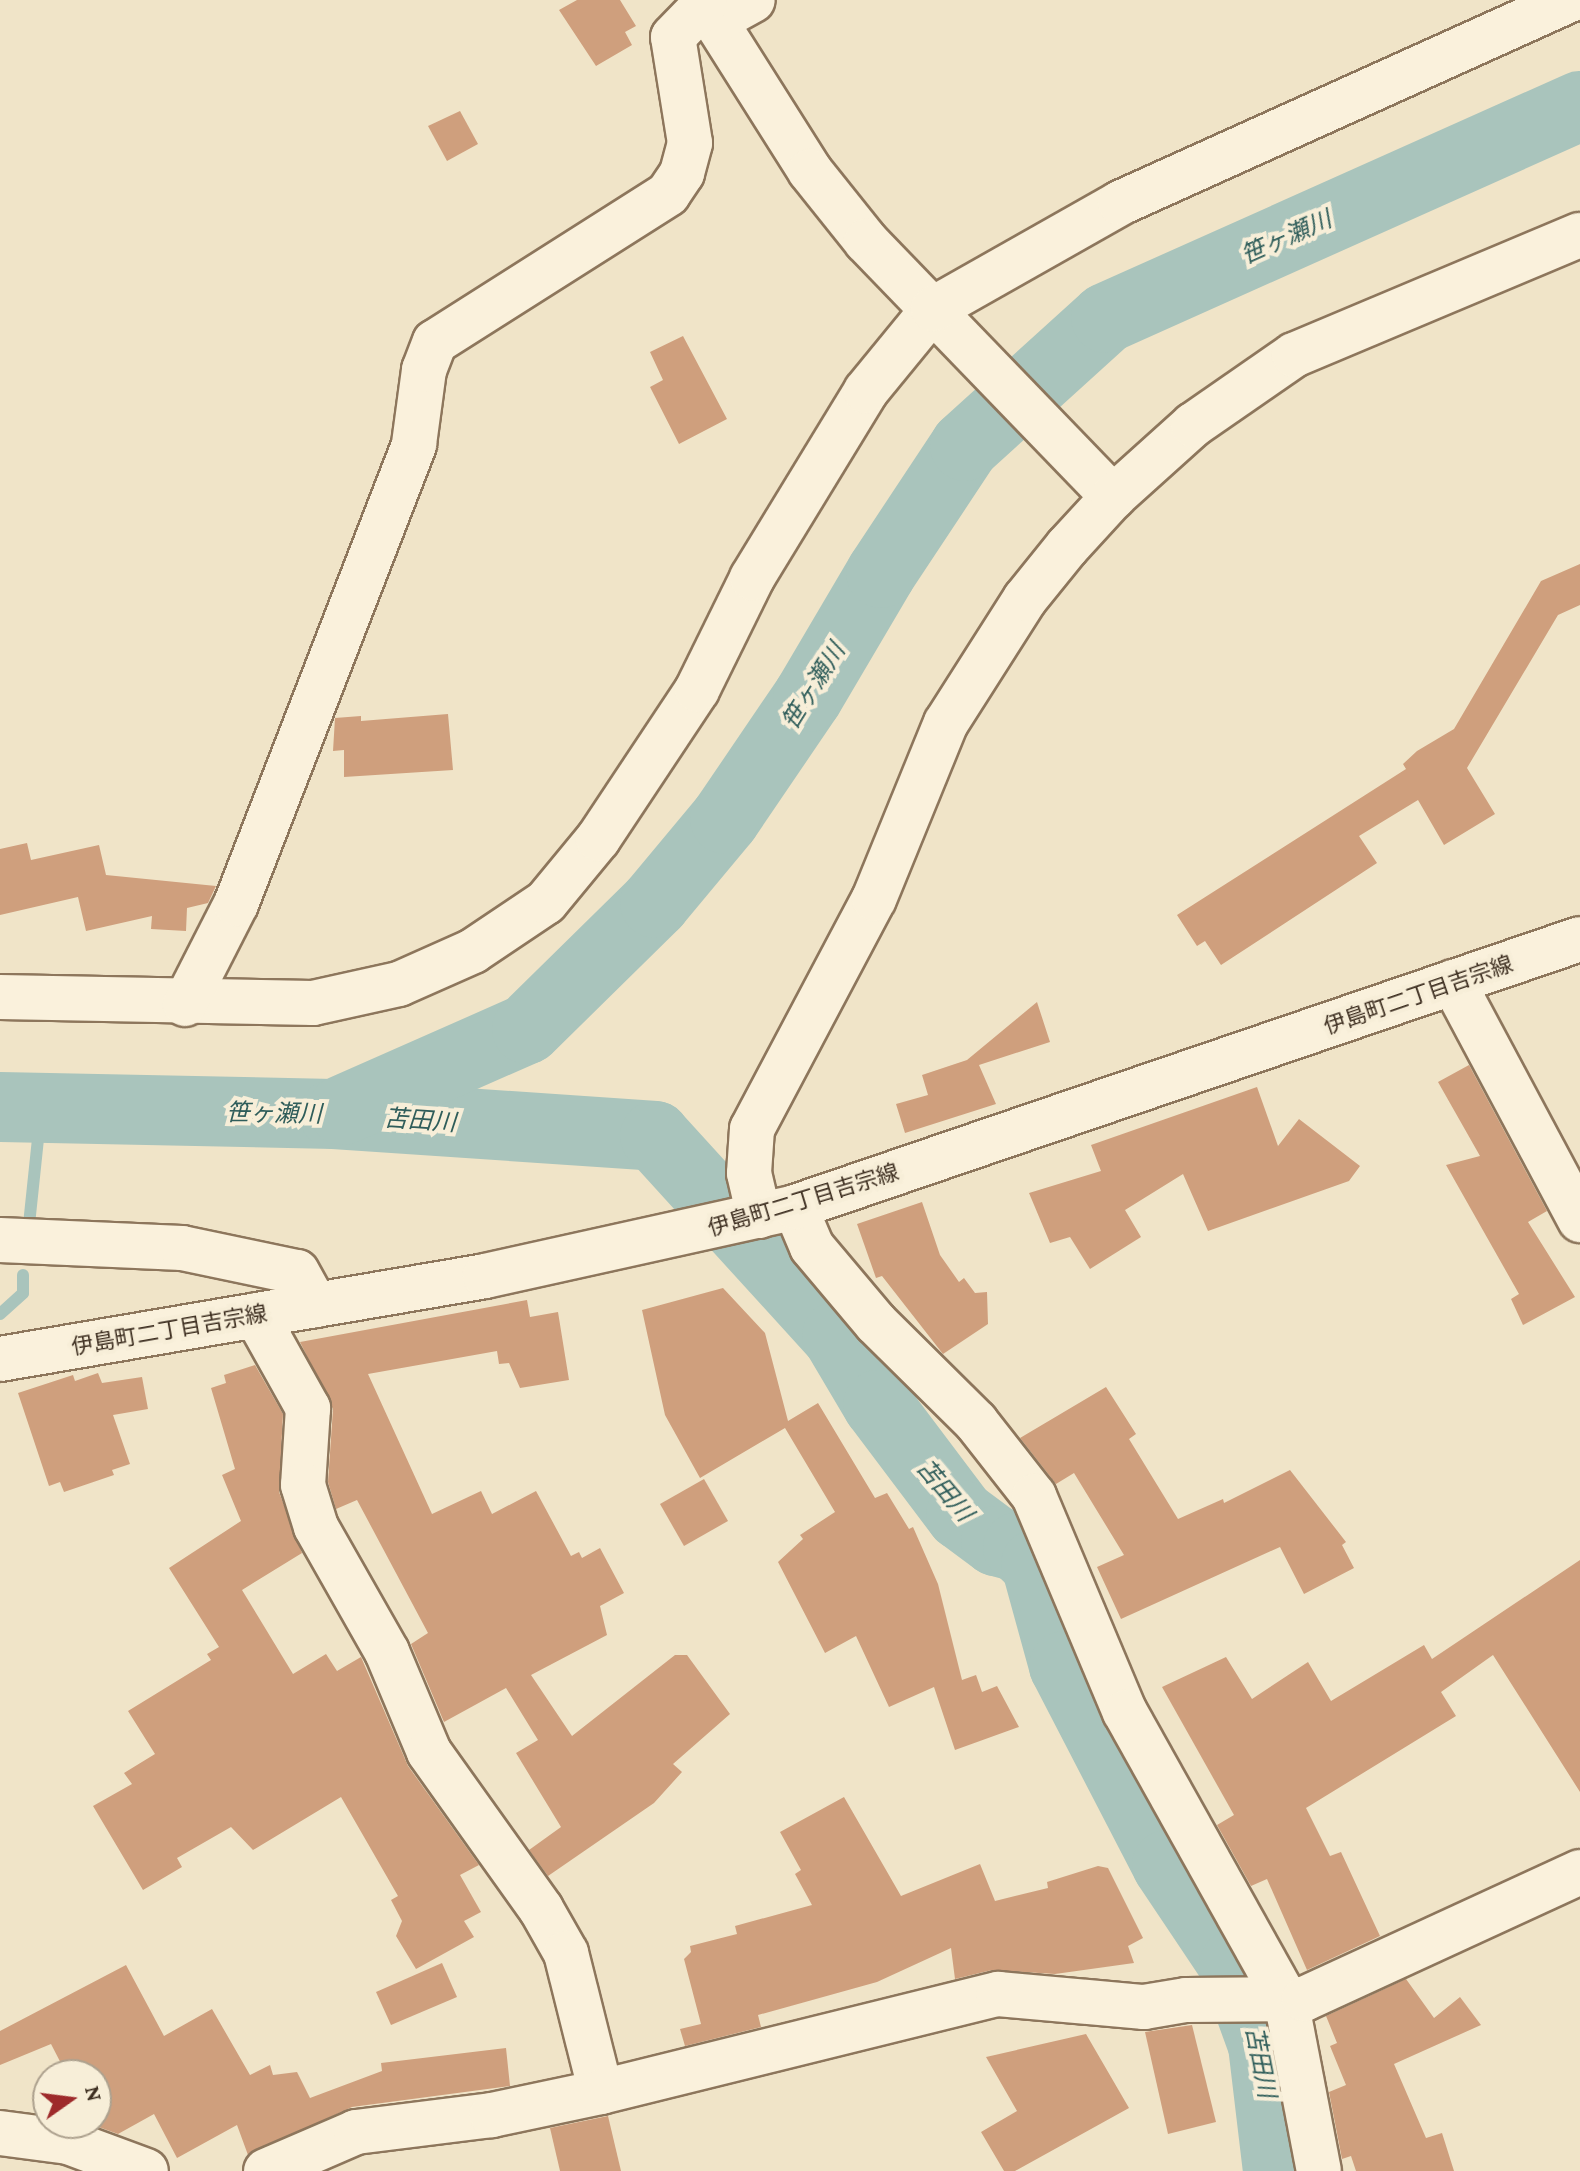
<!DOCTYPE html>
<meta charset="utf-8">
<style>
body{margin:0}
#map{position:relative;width:1580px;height:2171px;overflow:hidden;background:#f0e4c8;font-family:"Crimson Pro","Noto Sans JP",serif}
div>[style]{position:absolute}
.stream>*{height:12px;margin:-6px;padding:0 6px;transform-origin:6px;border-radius:6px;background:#a9c4bc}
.river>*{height:70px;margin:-35px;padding:0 35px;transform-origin:35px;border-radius:35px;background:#a9c4bc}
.building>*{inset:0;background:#cf9f7d}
.roads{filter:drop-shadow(2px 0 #8d765c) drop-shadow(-2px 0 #8d765c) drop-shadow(0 2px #8d765c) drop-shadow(0 -2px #8d765c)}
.minor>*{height:44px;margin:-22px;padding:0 22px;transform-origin:22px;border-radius:22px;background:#faf1dc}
span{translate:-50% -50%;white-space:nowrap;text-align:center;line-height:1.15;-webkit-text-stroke:8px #f7eed8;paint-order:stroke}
.street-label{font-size:22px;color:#3d2e20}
.water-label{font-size:24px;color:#2f5d5a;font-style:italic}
.north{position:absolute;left:32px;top:2059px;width:80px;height:80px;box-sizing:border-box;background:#f7eed8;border:2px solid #ada18e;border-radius:50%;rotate:76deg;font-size:22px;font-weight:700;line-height:32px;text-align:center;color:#3d2e20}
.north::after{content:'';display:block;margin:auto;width:28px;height:36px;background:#9e2a2b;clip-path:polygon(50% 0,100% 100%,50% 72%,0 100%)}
</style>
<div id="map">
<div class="stream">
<i style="left:28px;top:1234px;width:125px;rotate:-84deg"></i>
<i style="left:0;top:1314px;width:31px;rotate:-42deg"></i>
<i style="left:23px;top:1293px;width:18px;rotate:-90deg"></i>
</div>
<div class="river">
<i style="left:0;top:1107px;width:334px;rotate:1.2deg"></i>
<i style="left:334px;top:1114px;width:322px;rotate:3.9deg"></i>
<i style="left:655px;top:1136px;width:270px;rotate:47.7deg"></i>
<i style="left:837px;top:1336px;width:80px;rotate:59.3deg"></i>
<i style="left:878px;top:1405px;width:138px;rotate:53deg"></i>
<i style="left:961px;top:1515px;width:44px;rotate:36.6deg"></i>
<i style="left:996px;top:1541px;width:23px;rotate:15deg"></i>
<i style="left:1018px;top:1547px;width:25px;rotate:43deg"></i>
<i style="left:1036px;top:1564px;width:106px;rotate:74.6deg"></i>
<i style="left:1064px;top:1666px;width:224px;rotate:62.6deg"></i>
<i style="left:1167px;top:1865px;width:120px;rotate:56.2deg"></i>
<i style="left:1234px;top:1965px;width:85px;rotate:70.1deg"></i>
<i style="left:1263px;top:2045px;width:127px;rotate:83.2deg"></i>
<i style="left:343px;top:1110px;width:201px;rotate:-23.8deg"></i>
<i style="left:527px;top:1029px;width:180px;rotate:-44.5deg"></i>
<i style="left:655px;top:903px;width:109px;rotate:-50.2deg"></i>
<i style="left:725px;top:819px;width:148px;rotate:-55.8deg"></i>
<i style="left:808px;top:697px;width:144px;rotate:-59.5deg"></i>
<i style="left:881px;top:573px;width:152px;rotate:-56.5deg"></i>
<i style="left:965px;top:446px;width:190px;rotate:-42.2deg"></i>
<i style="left:1106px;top:318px;width:519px;rotate:-24.1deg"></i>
</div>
<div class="building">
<i style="clip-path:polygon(577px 0,620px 0,636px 26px,625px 32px,632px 45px,596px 66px,559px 10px)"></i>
<i style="clip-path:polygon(460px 111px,478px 144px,447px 161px,428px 126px)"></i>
<i style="clip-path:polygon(683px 336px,727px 419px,679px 444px,650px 387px,663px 380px,650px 352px)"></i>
<i style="clip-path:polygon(1580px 564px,1580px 605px,1558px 615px,1467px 768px,1495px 814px,1444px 845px,1418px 800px,1359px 836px,1377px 863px,1221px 965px,1205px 941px,1197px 946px,1177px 915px,1406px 769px,1403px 764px,1417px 751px,1454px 729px,1541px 581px)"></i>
<i style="clip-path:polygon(448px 714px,453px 770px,344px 777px,344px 750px,333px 751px,335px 718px,361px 716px,361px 721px)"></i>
<i style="clip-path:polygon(27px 843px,31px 860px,99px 845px,106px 875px,216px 886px,208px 903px,187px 908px,186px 931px,151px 929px,152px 916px,86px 931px,78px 897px,0 915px,0 849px)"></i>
<i style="clip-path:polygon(1037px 1002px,1050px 1042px,979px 1065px,996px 1104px,905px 1133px,896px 1104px,928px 1095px,922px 1075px,967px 1060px)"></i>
<i style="clip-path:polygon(1469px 1065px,1547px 1211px,1528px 1222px,1575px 1297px,1523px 1325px,1511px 1299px,1519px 1294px,1446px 1165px,1480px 1156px,1438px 1082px)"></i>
<i style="clip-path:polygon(1257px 1087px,1278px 1146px,1299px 1119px,1360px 1166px,1349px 1181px,1208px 1231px,1183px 1174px,1125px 1210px,1141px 1237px,1090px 1269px,1070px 1237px,1050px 1243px,1029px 1193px,1101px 1171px,1091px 1145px)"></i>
<i style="clip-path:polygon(922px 1202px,940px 1255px,959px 1282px,964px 1278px,975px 1293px,987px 1292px,988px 1324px,943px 1354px,882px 1276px,876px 1278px,857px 1224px)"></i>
<i style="clip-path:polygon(723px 1288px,765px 1333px,788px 1421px,818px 1403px,875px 1498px,887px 1493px,909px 1529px,913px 1527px,938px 1584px,962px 1680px,976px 1675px,982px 1692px,997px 1686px,1019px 1727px,955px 1750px,934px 1687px,889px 1707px,856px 1636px,825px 1653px,778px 1562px,803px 1539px,800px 1535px,835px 1512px,785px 1428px,700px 1478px,665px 1415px,642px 1310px)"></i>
<i style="clip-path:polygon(527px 1300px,530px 1317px,558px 1312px,569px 1380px,520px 1388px,509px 1363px,499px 1364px,497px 1351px,368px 1374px,432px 1514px,481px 1491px,492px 1514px,536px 1491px,571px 1556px,579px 1552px,582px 1558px,600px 1548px,624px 1593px,600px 1606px,607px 1635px,531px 1675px,572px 1736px,675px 1655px,687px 1655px,730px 1714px,673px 1764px,682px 1772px,654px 1803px,548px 1876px,529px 1850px,561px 1827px,516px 1753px,538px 1740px,506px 1688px,444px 1722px,411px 1644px,428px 1633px,357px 1500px,336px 1509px,328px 1482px,333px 1409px,300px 1342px)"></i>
<i style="clip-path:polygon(255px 1365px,283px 1414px,279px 1492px,302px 1553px,242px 1590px,293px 1674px,326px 1654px,337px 1671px,361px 1657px,408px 1766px,479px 1865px,460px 1875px,481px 1912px,464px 1921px,474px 1937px,416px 1969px,396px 1936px,402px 1921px,391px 1900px,398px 1896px,341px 1797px,253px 1850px,231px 1827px,177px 1858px,182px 1867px,143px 1890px,93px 1806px,132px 1784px,124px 1773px,155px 1754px,128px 1711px,211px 1660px,207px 1654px,219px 1647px,169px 1568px,241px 1521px,222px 1475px,235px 1469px,211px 1388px,226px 1383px,224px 1375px)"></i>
<i style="clip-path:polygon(98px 1373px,102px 1383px,142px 1377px,148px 1409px,113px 1415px,130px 1464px,112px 1470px,114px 1475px,64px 1492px,60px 1482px,49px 1486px,18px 1393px,73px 1375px,75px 1381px)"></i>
<i style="clip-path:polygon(1106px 1387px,1136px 1434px,1129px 1439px,1178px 1519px,1223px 1499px,1224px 1503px,1290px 1470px,1346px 1542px,1342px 1545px,1354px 1568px,1304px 1594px,1280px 1547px,1121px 1619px,1097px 1567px,1124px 1555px,1074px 1473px,1056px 1484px,1020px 1438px)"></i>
<i style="clip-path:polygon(704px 1479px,728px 1521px,684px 1546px,660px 1504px)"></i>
<i style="clip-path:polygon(1580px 1560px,1580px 1792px,1493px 1655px,1441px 1692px,1456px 1716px,1306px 1808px,1330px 1856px,1341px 1852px,1380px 1936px,1307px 1970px,1267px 1879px,1251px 1886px,1217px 1825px,1234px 1815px,1162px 1687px,1226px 1657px,1252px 1699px,1308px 1662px,1331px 1701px,1424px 1645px,1432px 1659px)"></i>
<i style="clip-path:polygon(844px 1797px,901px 1896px,980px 1864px,995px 1901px,1048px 1888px,1047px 1882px,1098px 1866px,1108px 1868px,1143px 1938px,1128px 1946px,1134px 1963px,1055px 1974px,992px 1970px,955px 1979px,951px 1948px,877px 1982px,758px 2015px,761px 2027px,685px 2046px,680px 2029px,701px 2024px,684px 1959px,691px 1952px,690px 1946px,737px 1934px,735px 1926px,812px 1905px,795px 1874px,801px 1870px,780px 1832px)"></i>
<i style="clip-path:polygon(442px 1963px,457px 1997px,391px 2025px,376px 1992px)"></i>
<i style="clip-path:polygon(126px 1965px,164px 2036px,212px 2009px,250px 2075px,270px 2065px,273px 2075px,297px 2072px,310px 2098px,382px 2071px,381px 2063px,506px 2048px,510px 2086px,352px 2107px,248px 2155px,237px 2125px,177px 2158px,154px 2114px,118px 2134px,96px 2126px,96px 2075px,67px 2075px,51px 2044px,0 2065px,0 2031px)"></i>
<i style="clip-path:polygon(1406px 1979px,1434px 2018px,1460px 1997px,1481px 2025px,1394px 2064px,1426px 2138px,1442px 2133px,1454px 2171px,1356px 2171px,1351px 2156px,1342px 2159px,1329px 2092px,1346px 2085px,1330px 2046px,1337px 2043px,1326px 2016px)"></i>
<i style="clip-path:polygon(1192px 2025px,1216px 2122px,1168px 2134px,1145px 2032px)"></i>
<i style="clip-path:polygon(1086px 2034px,1129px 2108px,1015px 2171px,1004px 2171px,981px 2132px,1017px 2111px,986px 2057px)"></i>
<i style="clip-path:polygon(608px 2116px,621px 2171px,560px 2171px,550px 2128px)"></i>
</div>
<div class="roads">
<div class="minor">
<i style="left:702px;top:0;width:202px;rotate:57.7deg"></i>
<i style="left:810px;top:171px;width:90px;rotate:51.3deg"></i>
<i style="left:866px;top:241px;width:356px;rotate:46deg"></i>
<i style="left:715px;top:21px;width:43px;rotate:-28.9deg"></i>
<i style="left:1453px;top:982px;width:270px;rotate:61.9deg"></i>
<i style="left:0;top:997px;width:313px;rotate:1.1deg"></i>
<i style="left:313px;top:1003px;width:88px;rotate:-12.5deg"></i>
<i style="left:399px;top:984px;width:81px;rotate:-24deg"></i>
<i style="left:473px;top:951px;width:88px;rotate:-33.9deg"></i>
<i style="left:546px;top:902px;width:82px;rotate:-50.5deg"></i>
<i style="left:598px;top:839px;width:179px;rotate:-56.4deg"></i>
<i style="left:697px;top:690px;width:125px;rotate:-63.8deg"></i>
<i style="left:752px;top:578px;width:219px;rotate:-58.6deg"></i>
<i style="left:866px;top:391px;width:106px;rotate:-50.7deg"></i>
<i style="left:933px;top:309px;width:215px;rotate:-29.5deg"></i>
<i style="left:1120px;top:203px;width:494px;rotate:-24.3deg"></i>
<i style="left:185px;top:1004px;width:112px;rotate:-63deg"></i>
<i style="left:236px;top:904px;width:493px;rotate:-68.8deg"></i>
<i style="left:414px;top:444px;width:75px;rotate:-82.3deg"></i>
<i style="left:424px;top:370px;width:30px;rotate:-69deg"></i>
<i style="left:435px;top:342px;width:276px;rotate:-32.4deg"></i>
<i style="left:668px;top:194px;width:25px;rotate:-56deg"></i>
<i style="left:682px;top:173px;width:31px;rotate:-75deg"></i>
<i style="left:690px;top:143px;width:107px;rotate:-99.1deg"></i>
<i style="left:673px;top:37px;width:46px;rotate:-45.9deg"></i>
<i style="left:795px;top:1207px;width:43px;rotate:67deg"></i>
<i style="left:812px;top:1247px;width:99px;rotate:49.9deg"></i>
<i style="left:876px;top:1323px;width:141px;rotate:44.7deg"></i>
<i style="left:976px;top:1422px;width:94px;rotate:51.9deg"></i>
<i style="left:1034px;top:1496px;width:234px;rotate:67.2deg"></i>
<i style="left:1125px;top:1712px;width:330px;rotate:60.8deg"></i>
<i style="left:1286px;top:2000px;width:174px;rotate:79.1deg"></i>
<i style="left:759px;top:1216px;width:44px;rotate:-103.1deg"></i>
<i style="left:749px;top:1173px;width:44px;rotate:-86.1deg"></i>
<i style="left:752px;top:1129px;width:260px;rotate:-62.1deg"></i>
<i style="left:874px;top:899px;width:190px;rotate:-67.8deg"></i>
<i style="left:946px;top:723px;width:147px;rotate:-57.5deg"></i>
<i style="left:1025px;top:599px;width:67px;rotate:-51.1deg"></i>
<i style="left:1067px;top:547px;width:68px;rotate:-47.4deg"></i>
<i style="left:1113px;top:497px;width:108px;rotate:-42deg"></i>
<i style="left:1193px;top:425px;width:123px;rotate:-34.7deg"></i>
<i style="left:1294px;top:355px;width:310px;rotate:-22.8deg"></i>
<i style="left:0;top:1240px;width:182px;rotate:2.5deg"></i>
<i style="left:182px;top:1248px;width:117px;rotate:11.8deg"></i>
<i style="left:297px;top:1272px;width:38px;rotate:61deg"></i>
<i style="left:256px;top:1315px;width:107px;rotate:60.8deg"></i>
<i style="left:308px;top:1408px;width:77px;rotate:93.7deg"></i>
<i style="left:303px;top:1485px;width:44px;rotate:72.8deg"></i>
<i style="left:316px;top:1527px;width:144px;rotate:60.4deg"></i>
<i style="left:387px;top:1652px;width:108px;rotate:67.2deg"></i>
<i style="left:429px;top:1752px;width:193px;rotate:54.5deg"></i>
<i style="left:541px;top:1909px;width:51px;rotate:60.4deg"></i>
<i style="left:566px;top:1953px;width:143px;rotate:75.9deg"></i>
<i style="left:0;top:1359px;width:492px;rotate:-9.7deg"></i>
<i style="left:485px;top:1276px;width:318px;rotate:-12.5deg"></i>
<i style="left:795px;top:1207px;width:829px;rotate:-18.85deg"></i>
<i style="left:0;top:2133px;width:69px;rotate:7.5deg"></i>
<i style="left:68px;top:2142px;width:83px;rotate:20.4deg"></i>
<i style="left:266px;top:2171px;width:98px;rotate:-23.4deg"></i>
<i style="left:356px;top:2132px;width:137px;rotate:-7.1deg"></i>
<i style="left:492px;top:2115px;width:111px;rotate:-11.9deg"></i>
<i style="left:601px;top:2092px;width:409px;rotate:-13.9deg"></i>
<i style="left:998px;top:1994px;width:147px;rotate:5.1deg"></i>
<i style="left:1144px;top:2007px;width:43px;rotate:-9.5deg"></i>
<i style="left:1186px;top:2000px;width:118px;rotate:-0.5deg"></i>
<i style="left:1304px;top:1999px;width:304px;rotate:-24.7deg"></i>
</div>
</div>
<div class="street-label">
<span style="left:1418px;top:995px;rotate:-19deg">伊島町二丁目吉宗線</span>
<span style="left:803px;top:1200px;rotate:-17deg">伊島町二丁目吉宗線</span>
<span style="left:169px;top:1330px;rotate:-10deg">伊島町二丁目吉宗線</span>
</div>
<div class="water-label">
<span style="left:1286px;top:237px;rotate:-24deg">笹ヶ瀬川</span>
<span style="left:813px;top:686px;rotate:-58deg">笹ヶ瀬川</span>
<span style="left:274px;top:1113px;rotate:1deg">笹ヶ瀬川</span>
<span style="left:420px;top:1120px;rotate:4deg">苫田川</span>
<span style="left:945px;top:1490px;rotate:50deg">苫田川</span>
<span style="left:1261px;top:2062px;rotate:79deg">苫田川</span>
</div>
<div class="north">N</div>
</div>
